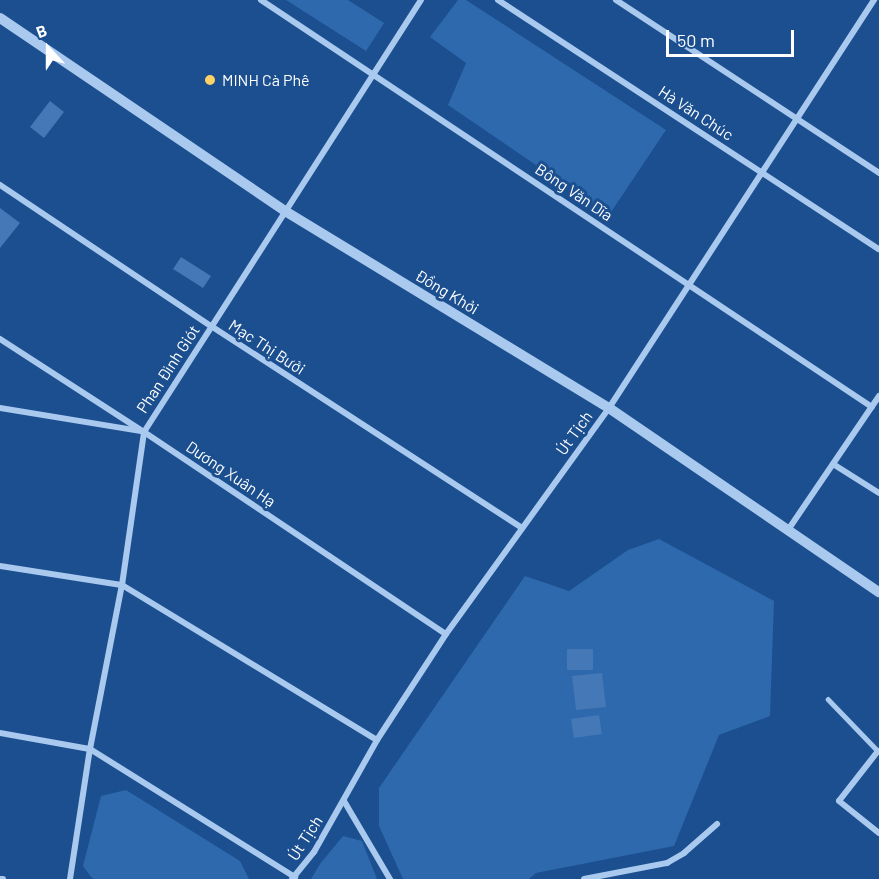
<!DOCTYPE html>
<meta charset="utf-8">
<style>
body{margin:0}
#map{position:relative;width:879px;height:879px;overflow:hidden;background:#1b4f8f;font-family:Barlow,sans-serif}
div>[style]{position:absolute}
.green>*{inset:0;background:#2e69ad}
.building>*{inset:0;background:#4478b7}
.service>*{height:4.5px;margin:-2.25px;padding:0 2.25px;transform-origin:2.25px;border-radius:2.25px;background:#a9c9ee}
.minor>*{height:6px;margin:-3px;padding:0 3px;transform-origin:3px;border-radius:3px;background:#a9c9ee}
.tertiary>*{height:10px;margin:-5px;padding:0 5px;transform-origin:5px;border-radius:5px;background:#a9c9ee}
.dots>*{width:16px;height:16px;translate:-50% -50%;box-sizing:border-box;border:3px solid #1b4f8f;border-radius:50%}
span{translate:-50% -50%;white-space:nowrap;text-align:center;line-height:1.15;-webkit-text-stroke:6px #1b4f8f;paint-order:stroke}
.poi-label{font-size:16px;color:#fff}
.left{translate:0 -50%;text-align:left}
.street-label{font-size:16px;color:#fff}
.north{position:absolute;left:18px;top:18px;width:60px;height:60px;-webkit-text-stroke:4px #1b4f8f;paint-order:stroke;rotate:339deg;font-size:16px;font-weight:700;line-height:24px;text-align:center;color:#fff}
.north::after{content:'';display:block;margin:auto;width:21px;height:27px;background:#fff;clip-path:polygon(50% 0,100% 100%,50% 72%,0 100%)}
.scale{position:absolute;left:666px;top:30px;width:128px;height:27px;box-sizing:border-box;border:3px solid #fff;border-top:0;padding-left:8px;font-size:18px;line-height:21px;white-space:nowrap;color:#fff;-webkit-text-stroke:4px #1b4f8f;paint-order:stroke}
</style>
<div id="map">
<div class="green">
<i style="clip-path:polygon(286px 0,348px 0,384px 23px,366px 51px)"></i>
<i style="clip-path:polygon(458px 0,466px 0,666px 130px,609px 215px,448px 105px,466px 63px,430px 37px)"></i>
<i style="clip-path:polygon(659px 539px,774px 601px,770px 716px,719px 735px,674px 846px,536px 873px,529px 879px,403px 879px,379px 826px,379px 788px,525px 576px,569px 591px,628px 550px)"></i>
<i style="clip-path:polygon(126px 790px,240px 861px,249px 879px,94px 879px,91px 877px,83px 866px,101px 796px)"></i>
<i style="clip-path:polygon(343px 836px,362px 841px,377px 879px,311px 879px,320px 864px)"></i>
</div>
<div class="building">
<i style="clip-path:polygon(50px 101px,64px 112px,44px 138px,30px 127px)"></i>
<i style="clip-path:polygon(0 208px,20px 223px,0 248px)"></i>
<i style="clip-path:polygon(181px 257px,211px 276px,203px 288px,173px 269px)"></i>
<i style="clip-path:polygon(567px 649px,593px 649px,593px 670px,567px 670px)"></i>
<i style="clip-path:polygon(602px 673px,606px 707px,576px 710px,572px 676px)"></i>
<i style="clip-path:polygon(599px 715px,602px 734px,574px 738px,571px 719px)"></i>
</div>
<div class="service">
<i style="left:828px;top:699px;width:72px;rotate:46.1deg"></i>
</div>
<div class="minor">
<i style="left:261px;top:0;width:734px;rotate:33.67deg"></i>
<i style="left:498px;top:0;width:455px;rotate:33.2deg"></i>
<i style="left:616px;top:0;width:315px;rotate:33.3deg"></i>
<i style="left:0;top:185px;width:254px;rotate:33.8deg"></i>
<i style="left:211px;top:326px;width:371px;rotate:33deg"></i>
<i style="left:0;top:339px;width:171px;rotate:32.9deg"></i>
<i style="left:144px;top:432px;width:363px;rotate:33.8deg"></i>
<i style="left:0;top:408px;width:143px;rotate:9.3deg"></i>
<i style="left:833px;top:464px;width:54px;rotate:32.2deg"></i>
<i style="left:788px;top:530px;width:162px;rotate:-55.8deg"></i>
<i style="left:0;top:566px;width:123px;rotate:8.9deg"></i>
<i style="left:122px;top:585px;width:298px;rotate:31.3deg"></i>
<i style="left:0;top:733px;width:91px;rotate:10.1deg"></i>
<i style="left:90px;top:749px;width:242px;rotate:32deg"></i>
<i style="left:878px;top:751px;width:63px;rotate:128deg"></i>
<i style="left:839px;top:801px;width:51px;rotate:38.7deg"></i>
<i style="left:344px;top:801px;width:91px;rotate:59.5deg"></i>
<i style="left:0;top:879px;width:3px"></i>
<i style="left:70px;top:879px;width:132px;rotate:-81.3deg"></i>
<i style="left:90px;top:749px;width:167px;rotate:-79deg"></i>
<i style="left:122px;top:585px;width:155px;rotate:-81.8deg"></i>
<i style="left:144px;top:432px;width:513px;rotate:-57.33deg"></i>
<i style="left:292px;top:879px;width:35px;rotate:-51deg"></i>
<i style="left:314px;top:852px;width:129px;rotate:-60.6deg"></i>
<i style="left:377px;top:740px;width:126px;rotate:-56.9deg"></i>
<i style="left:446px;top:634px;width:279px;rotate:-54.2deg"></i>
<i style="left:609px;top:408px;width:487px;rotate:-57deg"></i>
<i style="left:584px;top:879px;width:85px;rotate:-10.9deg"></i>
<i style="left:667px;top:863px;width:20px;rotate:-30deg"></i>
<i style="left:684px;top:853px;width:44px;rotate:-41.3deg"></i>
</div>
<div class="tertiary">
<i style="left:0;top:18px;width:344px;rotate:34.1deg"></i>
<i style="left:285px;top:211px;width:379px;rotate:31.3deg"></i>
<i style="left:609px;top:408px;width:327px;rotate:34.3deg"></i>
</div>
<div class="dots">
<i style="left:210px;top:80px;background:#ffd166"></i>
</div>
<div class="poi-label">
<span class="left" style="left:222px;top:80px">MINH Cà Phê</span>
</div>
<div class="street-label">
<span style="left:696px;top:113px;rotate:33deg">Hà Văn Chúc</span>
<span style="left:574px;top:192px;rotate:34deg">Bông Văn Dĩa</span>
<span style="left:447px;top:292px;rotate:31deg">Đồng Khởi</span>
<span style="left:267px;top:347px;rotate:33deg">Mạc Thị Bưởi</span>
<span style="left:168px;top:369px;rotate:-57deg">Phan Đình Giót</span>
<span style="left:574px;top:433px;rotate:-54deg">Út Tịch</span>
<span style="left:231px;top:474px;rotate:34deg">Dương Xuân Hạ</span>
<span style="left:305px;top:838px;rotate:-57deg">Út Tịch</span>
</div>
<div class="north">B</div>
<div class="scale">50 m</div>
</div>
